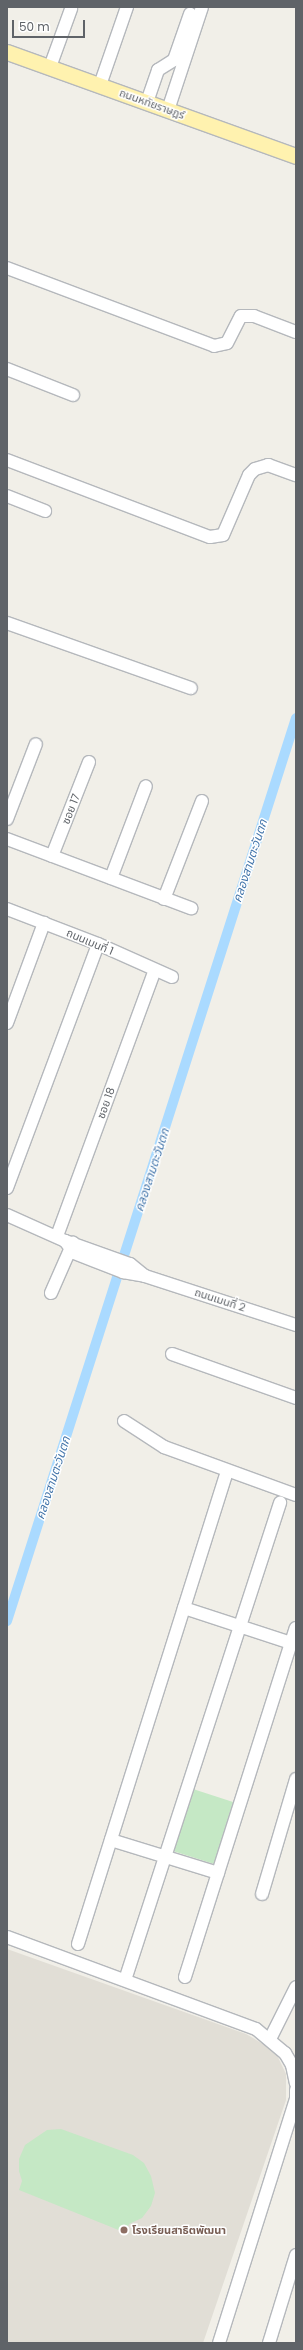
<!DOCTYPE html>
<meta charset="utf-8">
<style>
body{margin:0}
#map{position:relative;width:303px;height:2350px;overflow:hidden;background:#f1efe8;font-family:Poppins,"Noto Sans Thai",sans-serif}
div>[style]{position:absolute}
.education>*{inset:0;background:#e1ded6}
.green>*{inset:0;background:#c5e8c5}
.canal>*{height:10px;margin:-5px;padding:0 5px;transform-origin:5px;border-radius:5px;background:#aadaff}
.roads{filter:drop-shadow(1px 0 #b5b8bc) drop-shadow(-1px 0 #b5b8bc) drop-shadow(0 1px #b5b8bc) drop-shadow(0 -1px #b5b8bc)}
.minor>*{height:12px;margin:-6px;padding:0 6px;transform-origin:6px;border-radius:6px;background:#fff}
.major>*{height:15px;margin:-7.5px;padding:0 7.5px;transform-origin:7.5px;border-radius:7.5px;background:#fff2af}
.dots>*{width:11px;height:11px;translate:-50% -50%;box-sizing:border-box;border:2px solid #fff;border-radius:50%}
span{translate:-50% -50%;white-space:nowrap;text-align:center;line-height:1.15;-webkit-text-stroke:3px #fff;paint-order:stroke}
.street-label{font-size:11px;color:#5f6368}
.education-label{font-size:11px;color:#785e54;font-weight:700}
.left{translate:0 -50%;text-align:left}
.water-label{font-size:12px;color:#4174aa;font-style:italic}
.frame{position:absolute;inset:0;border:8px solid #5f6368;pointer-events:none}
.scale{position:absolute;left:12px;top:20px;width:73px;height:18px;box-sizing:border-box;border:2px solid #5f6368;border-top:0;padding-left:5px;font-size:12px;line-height:14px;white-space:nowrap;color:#5f6368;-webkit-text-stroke:3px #fff;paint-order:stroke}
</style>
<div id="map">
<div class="education">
<i style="clip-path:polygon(7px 1949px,246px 2034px,275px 2051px,286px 2074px,286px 2100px,203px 2343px,7px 2343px)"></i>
</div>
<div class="green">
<i style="clip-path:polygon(193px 1789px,233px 1802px,214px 1864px,173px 1851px)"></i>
<i style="clip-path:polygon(61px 2129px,133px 2155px,144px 2163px,151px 2176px,155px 2193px,151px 2206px,142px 2218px,129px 2224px,126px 2233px,19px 2190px,22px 2181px,19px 2171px,19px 2159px,25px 2145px,47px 2130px)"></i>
</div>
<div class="canal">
<i style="left:7px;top:1621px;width:948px;rotate:-72.25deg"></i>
</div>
<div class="roads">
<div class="minor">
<i style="left:50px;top:67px;width:62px;rotate:-70.1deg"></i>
<i style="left:100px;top:85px;width:83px;rotate:-70.9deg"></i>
<i style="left:147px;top:102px;width:34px;rotate:-71deg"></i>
<i style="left:158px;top:70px;width:19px;rotate:-32deg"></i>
<i style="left:174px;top:60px;width:49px;rotate:-70.8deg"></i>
<i style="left:168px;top:110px;width:108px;rotate:-71.7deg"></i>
<i style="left:7px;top:268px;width:221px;rotate:20.6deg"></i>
<i style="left:214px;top:346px;width:13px;rotate:-13deg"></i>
<i style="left:227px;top:343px;width:30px;rotate:-63deg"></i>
<i style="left:241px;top:316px;width:13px"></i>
<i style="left:254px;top:316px;width:45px;rotate:20.9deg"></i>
<i style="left:7px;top:369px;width:71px;rotate:21.5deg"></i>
<i style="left:7px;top:460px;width:217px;rotate:20.8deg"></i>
<i style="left:210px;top:537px;width:13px;rotate:-9deg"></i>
<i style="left:223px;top:535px;width:65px;rotate:-66.6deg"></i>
<i style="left:249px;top:475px;width:8px;rotate:-45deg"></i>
<i style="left:255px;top:469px;width:14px;rotate:-17deg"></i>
<i style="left:268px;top:465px;width:30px;rotate:20deg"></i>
<i style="left:7px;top:496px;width:41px;rotate:21.5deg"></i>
<i style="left:7px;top:623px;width:195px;rotate:19.5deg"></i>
<i style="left:7px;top:819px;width:80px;rotate:-68.9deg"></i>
<i style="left:7px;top:839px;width:197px;rotate:20.6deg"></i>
<i style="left:52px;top:856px;width:101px;rotate:-68.5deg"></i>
<i style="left:111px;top:878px;width:98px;rotate:-69.2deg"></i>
<i style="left:164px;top:899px;width:105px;rotate:-68.8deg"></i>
<i style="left:7px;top:909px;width:97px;rotate:21deg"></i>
<i style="left:98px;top:944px;width:81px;rotate:24deg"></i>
<i style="left:7px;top:1023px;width:107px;rotate:-69.7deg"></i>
<i style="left:7px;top:1188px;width:260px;rotate:-69.5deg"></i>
<i style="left:7px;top:1215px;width:64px;rotate:24.1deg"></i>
<i style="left:65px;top:1241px;width:69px;rotate:19.5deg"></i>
<i style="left:130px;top:1264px;width:19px;rotate:39deg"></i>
<i style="left:57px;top:1236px;width:283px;rotate:-69.8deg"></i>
<i style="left:65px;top:1241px;width:15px;rotate:53deg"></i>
<i style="left:74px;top:1253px;width:53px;rotate:21.2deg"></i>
<i style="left:123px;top:1272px;width:22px;rotate:10deg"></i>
<i style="left:145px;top:1276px;width:159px;rotate:18deg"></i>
<i style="left:51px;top:1293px;width:55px;rotate:-66.3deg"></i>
<i style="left:172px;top:1354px;width:132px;rotate:19.5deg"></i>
<i style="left:124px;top:1421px;width:48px;rotate:33deg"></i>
<i style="left:164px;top:1447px;width:140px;rotate:20deg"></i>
<i style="left:184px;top:1608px;width:113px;rotate:18.1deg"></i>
<i style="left:111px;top:1840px;width:112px;rotate:17.1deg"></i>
<i style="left:262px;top:1894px;width:120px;rotate:-73.5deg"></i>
<i style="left:7px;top:1937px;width:265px;rotate:20.3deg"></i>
<i style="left:256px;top:2029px;width:38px;rotate:40deg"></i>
<i style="left:285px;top:2053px;width:14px;rotate:60deg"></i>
<i style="left:292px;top:2065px;width:19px;rotate:78deg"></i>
<i style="left:78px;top:1944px;width:490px;rotate:-72.5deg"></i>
<i style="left:185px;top:1977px;width:366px;rotate:-72.4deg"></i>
<i style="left:125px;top:1980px;width:502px;rotate:-72deg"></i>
<i style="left:270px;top:2039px;width:58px;rotate:-63.4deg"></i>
<i style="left:219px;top:2343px;width:256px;rotate:-72.5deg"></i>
<i style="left:296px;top:2099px;width:9px;rotate:-90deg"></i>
<i style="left:269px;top:2343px;width:92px;rotate:-72.9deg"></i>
</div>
<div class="major">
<i style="left:7px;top:52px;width:307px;rotate:19.8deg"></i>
</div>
</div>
<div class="dots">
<i style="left:124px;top:2230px;background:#8d6e63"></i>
</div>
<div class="street-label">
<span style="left:152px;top:104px;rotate:20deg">ถนนหทัยราษฎร์</span>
<span style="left:71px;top:809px;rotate:-69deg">ซอย 17</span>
<span style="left:90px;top:942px;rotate:23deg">ถนนเมนที่ 1</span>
<span style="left:106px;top:1103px;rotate:-70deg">ซอย 18</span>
<span style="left:220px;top:1300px;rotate:18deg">ถนนเมนที่ 2</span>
</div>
<div class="education-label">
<span class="left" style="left:132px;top:2230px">โรงเรียนสาธิตพัฒนา</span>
</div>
<div class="water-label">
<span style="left:250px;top:861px;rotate:-72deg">คลองสามตะวันตก</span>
<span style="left:152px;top:1170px;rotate:-72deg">คลองสามตะวันตก</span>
<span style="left:53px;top:1478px;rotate:-72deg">คลองสามตะวันตก</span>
</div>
<div class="frame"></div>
<div class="scale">50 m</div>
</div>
